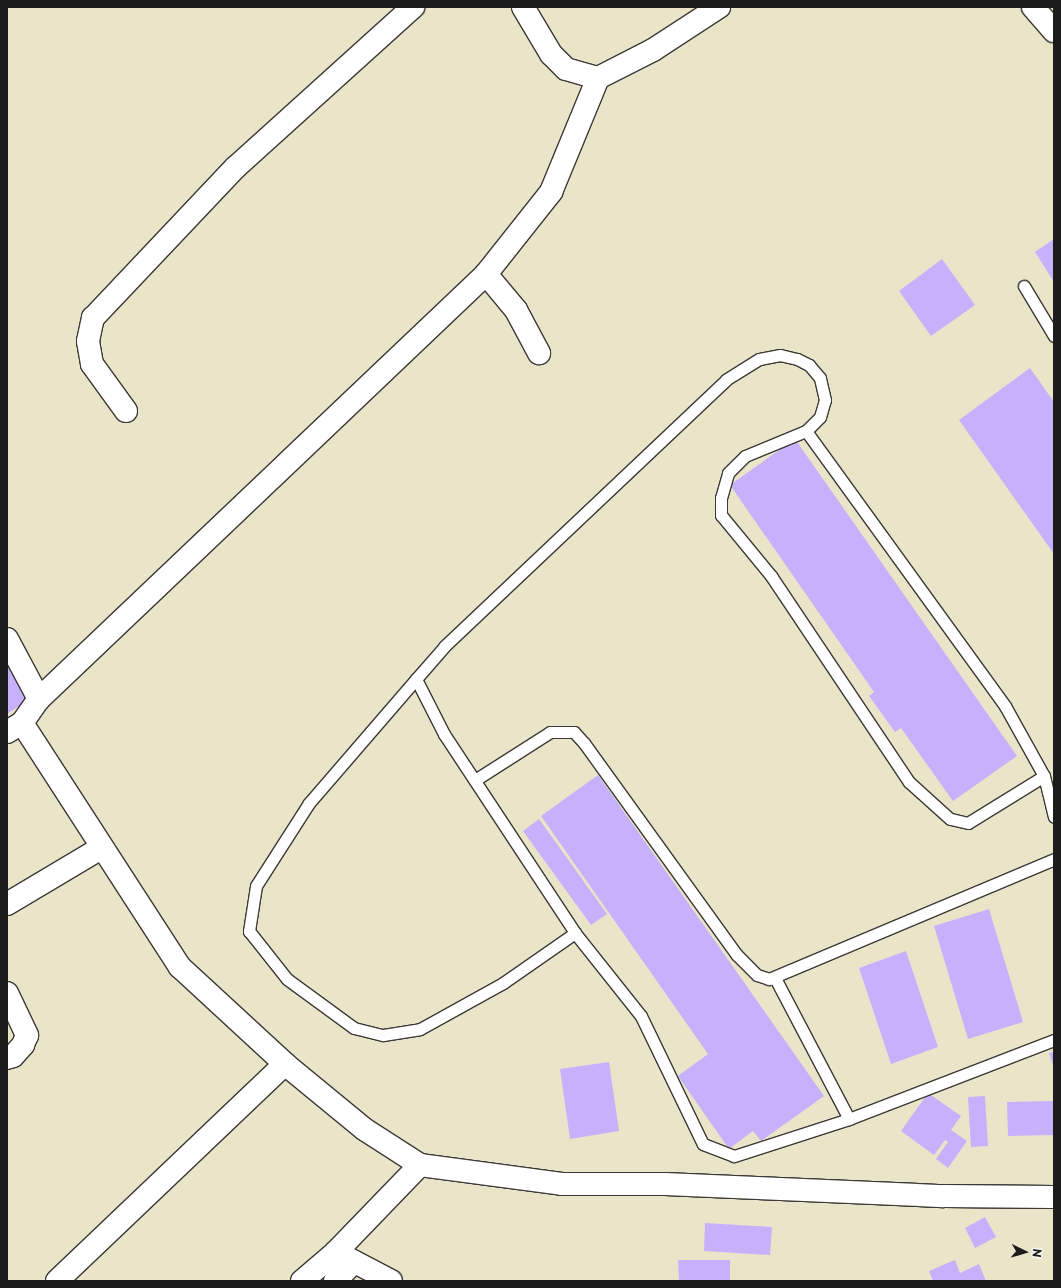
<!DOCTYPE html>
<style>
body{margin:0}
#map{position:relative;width:1061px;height:1288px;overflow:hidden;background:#eae5c8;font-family:"Playpen Sans",sans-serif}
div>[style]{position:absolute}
.building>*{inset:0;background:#c7b1fd}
.roads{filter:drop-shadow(1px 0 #3b3a36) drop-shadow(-1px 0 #3b3a36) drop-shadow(0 1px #3b3a36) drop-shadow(0 -1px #3b3a36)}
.lane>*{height:11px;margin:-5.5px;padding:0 5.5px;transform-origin:5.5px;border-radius:5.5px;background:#fff}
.street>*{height:22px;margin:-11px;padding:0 11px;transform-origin:11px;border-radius:11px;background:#fff}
.secondary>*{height:22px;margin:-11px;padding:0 11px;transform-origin:11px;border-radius:11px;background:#fff}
span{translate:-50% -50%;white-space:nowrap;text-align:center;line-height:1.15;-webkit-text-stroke:3px #f6f6f2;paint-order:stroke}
.frame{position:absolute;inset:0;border:8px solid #1c1c1c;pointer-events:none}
.north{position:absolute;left:1005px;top:1232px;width:40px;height:40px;-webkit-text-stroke:3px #f6f6f2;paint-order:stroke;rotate:95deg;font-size:11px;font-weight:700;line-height:16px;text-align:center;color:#1c1c1c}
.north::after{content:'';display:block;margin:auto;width:14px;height:18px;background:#1c1c1c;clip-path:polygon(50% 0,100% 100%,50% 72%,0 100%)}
</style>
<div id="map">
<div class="building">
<i style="clip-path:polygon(1054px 239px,1054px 282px,1035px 252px)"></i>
<i style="clip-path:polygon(942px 259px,975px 305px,931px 336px,899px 291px)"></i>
<i style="clip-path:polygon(1030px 368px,1054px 402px,1054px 554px,959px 420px)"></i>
<i style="clip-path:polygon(795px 439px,1017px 756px,953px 801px,901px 728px,895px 732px,869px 696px,874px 692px,730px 485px)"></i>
<i style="clip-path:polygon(7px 665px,30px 699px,7px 714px)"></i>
<i style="clip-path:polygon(598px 775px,824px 1096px,761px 1141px,753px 1131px,729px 1149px,678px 1076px,708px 1054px,541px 816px)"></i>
<i style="clip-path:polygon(539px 819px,607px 914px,591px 925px,523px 831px)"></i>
<i style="clip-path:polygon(989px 909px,1023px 1022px,968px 1039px,934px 926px)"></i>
<i style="clip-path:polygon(906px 951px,938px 1047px,891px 1064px,859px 968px)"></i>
<i style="clip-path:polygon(1054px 1052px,1054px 1068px,1049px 1053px)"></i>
<i style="clip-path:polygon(609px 1062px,619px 1131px,570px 1139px,560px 1069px)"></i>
<i style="clip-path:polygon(928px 1093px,961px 1116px,951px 1130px,967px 1141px,948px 1168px,936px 1159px,948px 1142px,945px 1140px,934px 1155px,901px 1131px)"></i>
<i style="clip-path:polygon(985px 1096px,988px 1146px,971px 1147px,968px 1097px)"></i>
<i style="clip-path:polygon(1054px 1101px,1054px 1135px,1008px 1136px,1007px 1102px)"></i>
<i style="clip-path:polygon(985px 1217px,996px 1237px,975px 1248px,965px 1228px)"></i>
<i style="clip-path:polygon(705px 1223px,772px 1227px,770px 1255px,704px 1251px)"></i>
<i style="clip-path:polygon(678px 1260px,730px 1260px,730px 1281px,679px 1281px)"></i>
<i style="clip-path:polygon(955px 1260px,960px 1273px,979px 1264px,986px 1281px,933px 1281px,929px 1271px)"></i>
</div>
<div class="roads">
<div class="lane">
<i style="left:1024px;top:286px;width:58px;rotate:59deg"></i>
<i style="left:806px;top:431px;width:339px;rotate:54.1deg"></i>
<i style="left:1005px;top:706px;width:80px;rotate:60.9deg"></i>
<i style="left:1044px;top:776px;width:42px;rotate:76.3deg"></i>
<i style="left:416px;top:679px;width:164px;rotate:130.8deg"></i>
<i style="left:309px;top:803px;width:98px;rotate:122.6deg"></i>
<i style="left:256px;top:886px;width:46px;rotate:98.8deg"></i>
<i style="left:249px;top:931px;width:61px;rotate:51.6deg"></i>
<i style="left:287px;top:979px;width:83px;rotate:36.2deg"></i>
<i style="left:354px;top:1028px;width:30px;rotate:14deg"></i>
<i style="left:383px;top:1035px;width:37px;rotate:-9deg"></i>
<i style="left:420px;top:1029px;width:95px;rotate:-29deg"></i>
<i style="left:503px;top:983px;width:88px;rotate:-34.8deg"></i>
<i style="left:1044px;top:776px;width:89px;rotate:148.3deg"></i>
<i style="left:968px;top:823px;width:18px;rotate:-167deg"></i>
<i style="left:950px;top:819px;width:55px;rotate:-137.9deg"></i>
<i style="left:909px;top:782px;width:247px;rotate:-123.8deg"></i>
<i style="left:772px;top:577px;width:80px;rotate:-129.4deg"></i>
<i style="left:721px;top:515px;width:17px;rotate:-90deg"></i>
<i style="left:721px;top:498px;width:26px;rotate:-74deg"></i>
<i style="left:728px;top:473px;width:24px;rotate:-45deg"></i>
<i style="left:745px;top:456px;width:66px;rotate:-22.3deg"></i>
<i style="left:806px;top:431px;width:20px;rotate:-45deg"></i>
<i style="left:820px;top:417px;width:18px;rotate:-74deg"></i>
<i style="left:825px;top:400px;width:23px;rotate:-103deg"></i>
<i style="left:820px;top:378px;width:17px;rotate:-130deg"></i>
<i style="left:809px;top:365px;width:13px;rotate:-153deg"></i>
<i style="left:797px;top:359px;width:17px;rotate:-167deg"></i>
<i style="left:780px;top:355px;width:21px;rotate:169deg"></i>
<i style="left:759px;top:359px;width:39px;rotate:148deg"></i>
<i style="left:726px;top:380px;width:388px;rotate:136.6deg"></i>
<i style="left:444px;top:647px;width:43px;rotate:131.2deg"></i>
<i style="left:416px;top:679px;width:62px;rotate:63deg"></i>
<i style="left:444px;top:734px;width:238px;rotate:56.6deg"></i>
<i style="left:575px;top:933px;width:106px;rotate:51.5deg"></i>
<i style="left:641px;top:1016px;width:142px;rotate:64.2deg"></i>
<i style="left:703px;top:1144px;width:33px;rotate:21deg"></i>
<i style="left:734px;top:1156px;width:121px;rotate:-17.8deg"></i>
<i style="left:849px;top:1119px;width:220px;rotate:-21.1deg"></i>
<i style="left:475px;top:780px;width:89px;rotate:-32.6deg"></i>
<i style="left:550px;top:732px;width:24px"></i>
<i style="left:574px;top:732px;width:15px;rotate:48deg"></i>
<i style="left:584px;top:743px;width:261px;rotate:54.2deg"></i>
<i style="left:737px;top:955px;width:28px;rotate:45deg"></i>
<i style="left:757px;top:975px;width:13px;rotate:18deg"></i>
<i style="left:769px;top:979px;width:309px;rotate:-22.8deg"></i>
<i style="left:775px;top:978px;width:159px;rotate:62.3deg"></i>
</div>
<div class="street">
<i style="left:486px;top:274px;width:105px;rotate:-51.6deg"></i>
<i style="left:551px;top:192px;width:123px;rotate:-67.6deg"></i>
<i style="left:126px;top:411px;width:58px;rotate:-125.9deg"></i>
<i style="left:92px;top:364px;width:23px;rotate:-100deg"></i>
<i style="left:88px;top:341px;width:24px;rotate:-78deg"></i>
<i style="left:93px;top:318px;width:208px;rotate:-46.6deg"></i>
<i style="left:236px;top:167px;width:239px;rotate:-42.1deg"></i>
<i style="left:7px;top:639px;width:68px;rotate:61.9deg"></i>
<i style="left:22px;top:723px;width:29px;rotate:-55deg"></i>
<i style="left:39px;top:699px;width:617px;rotate:-43.55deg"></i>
<i style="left:486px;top:274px;width:47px;rotate:50.2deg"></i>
<i style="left:516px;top:310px;width:49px;rotate:61.9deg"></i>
<i style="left:7px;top:732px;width:17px;rotate:-31deg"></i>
<i style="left:22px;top:723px;width:291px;rotate:57.1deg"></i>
<i style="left:180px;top:967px;width:143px;rotate:42.7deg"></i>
<i style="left:285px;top:1064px;width:102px;rotate:39.4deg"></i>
<i style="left:364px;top:1129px;width:67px;rotate:32.7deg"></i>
<i style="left:420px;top:1165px;width:143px;rotate:7.6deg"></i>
<i style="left:562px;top:1184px;width:103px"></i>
<i style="left:665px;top:1184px;width:279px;rotate:2.5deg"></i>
<i style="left:944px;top:1196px;width:110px;rotate:0.5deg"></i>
<i style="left:7px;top:904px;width:109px;rotate:-30.8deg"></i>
<i style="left:7px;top:993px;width:47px;rotate:64.5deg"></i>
<i style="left:27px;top:1035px;width:11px;rotate:112deg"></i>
<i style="left:23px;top:1045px;width:15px;rotate:132deg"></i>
<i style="left:13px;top:1056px;width:6px;rotate:162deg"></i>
<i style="left:336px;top:1252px;width:62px;rotate:27.8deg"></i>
<i style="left:57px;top:1281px;width:315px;rotate:-43.6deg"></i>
<i style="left:302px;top:1281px;width:45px;rotate:-40.5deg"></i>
<i style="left:336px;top:1252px;width:121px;rotate:-46deg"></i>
<i style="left:335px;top:1281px;width:27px;rotate:-45deg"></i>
</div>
<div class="secondary">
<i style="left:523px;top:7px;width:55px;rotate:59.2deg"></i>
<i style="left:551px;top:54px;width:21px;rotate:45deg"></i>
<i style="left:566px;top:69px;width:33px;rotate:16deg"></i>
<i style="left:598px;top:78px;width:62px;rotate:-27deg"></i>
<i style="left:653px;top:50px;width:79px;rotate:-33.1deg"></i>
<i style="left:1033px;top:7px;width:32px;rotate:49deg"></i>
</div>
</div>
<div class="frame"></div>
<div class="north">N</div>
</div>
